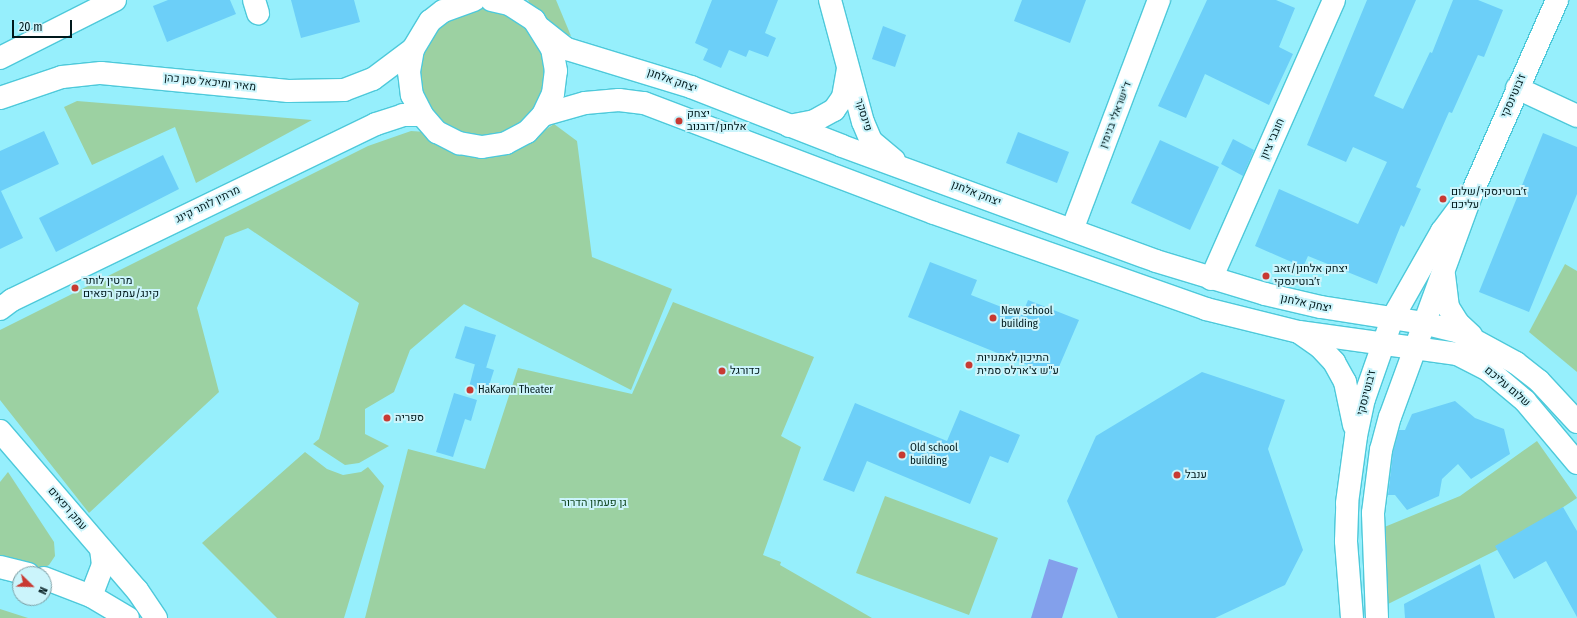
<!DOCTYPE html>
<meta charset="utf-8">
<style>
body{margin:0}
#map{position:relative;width:1577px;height:618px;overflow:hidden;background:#96effc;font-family:"Fira Sans Condensed",Heebo,sans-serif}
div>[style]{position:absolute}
.green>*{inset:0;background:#9cd1a2}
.water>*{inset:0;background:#83a0eb}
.building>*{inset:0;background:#6ccff8}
.roads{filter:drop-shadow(1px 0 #4ec9da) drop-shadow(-1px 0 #4ec9da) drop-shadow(0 1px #4ec9da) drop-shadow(0 -1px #4ec9da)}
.minor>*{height:22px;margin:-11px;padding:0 11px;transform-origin:11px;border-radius:11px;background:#fff}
.dots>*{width:11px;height:11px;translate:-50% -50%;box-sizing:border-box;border:2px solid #cbf4fb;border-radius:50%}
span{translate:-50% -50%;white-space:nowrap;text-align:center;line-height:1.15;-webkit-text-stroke:4px #cbf4fb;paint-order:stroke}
.street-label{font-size:11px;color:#00191c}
.poi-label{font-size:11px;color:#00191c}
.left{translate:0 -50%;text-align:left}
.park-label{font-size:11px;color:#093f17}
.north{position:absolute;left:12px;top:566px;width:40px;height:40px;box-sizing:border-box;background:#cbf4fb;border:1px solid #7a9ca2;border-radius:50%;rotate:113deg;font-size:11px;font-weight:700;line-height:16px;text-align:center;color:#00191c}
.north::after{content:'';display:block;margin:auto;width:14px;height:18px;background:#c83a33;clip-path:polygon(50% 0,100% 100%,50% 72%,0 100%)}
.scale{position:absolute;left:12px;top:20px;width:60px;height:18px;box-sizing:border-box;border:2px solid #00191c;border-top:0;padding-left:5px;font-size:12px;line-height:14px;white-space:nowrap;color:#00191c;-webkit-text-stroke:3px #cbf4fb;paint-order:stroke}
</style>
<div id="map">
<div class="green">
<i style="clip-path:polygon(528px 0,556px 0,571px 36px,549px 28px,534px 13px)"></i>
<i style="clip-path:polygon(498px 4px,539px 30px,553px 85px,523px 132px,475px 145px,420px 108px,415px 50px,452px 9px)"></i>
<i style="clip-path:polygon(77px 101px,312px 120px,196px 183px,175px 127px,92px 165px,64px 107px)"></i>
<i style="clip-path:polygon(554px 124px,577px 141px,592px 257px,672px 289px,631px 390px,464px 304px,410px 350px,394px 392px,365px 409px,365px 434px,389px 446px,359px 463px,345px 465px,313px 444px,319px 439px,359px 303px,248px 228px,225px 237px,197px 308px,219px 392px,89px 513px,0 400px,0 330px,368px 146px,411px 131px,532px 139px)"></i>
<i style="clip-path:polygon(1565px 264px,1577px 271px,1577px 372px,1529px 332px)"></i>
<i style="clip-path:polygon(673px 302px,814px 357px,781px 436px,801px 447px,763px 555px,781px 562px,780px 565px,872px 618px,365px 618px,408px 449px,485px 469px,518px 368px,632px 394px)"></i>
<i style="clip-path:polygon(1537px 441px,1577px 498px,1503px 547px,1386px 605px,1382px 528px,1460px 496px)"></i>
<i style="clip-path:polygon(305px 452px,327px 469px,343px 475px,361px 472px,368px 467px,384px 486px,344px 618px,277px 618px,202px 543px)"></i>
<i style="clip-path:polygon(8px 472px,54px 542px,55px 556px,49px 565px,41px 569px,0 557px,0 482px)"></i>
<i style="clip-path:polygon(885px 496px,998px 538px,969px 615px,856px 573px)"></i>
<i style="clip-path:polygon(0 609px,28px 618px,0 618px)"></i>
</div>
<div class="water">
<i style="clip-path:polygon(1049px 559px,1078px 568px,1062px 618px,1031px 618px)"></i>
</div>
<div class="building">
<i style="clip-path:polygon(168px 0,230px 0,236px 14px,167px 42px,153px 6px)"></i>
<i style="clip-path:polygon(291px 0,354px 0,360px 22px,301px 38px)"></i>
<i style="clip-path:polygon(712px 0,778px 0,765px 33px,776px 38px,768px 57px,749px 50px,746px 57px,729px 50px,721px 68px,703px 60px,708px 49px,695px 43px)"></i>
<i style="clip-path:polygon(1022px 0,1086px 0,1070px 43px,1014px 21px)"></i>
<i style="clip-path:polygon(1207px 0,1276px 0,1295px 8px,1279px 47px,1293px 54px,1269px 105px,1205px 74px,1186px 118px,1158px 106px)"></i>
<i style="clip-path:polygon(1367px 0,1416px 0,1374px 96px,1403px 109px,1430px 52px,1432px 53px,1453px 0,1478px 0,1503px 10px,1484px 57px,1478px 55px,1452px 113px,1449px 112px,1416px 187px,1421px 189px,1404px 227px,1401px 225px,1377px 284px,1308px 256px,1303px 267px,1255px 246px,1279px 189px,1358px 224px,1387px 162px,1353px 147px,1346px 162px,1307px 145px)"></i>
<i style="clip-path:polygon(883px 26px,906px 35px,895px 67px,872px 59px)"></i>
<i style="clip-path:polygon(44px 131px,59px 164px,1px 191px,23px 238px,0 249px,0 151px)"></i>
<i style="clip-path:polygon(1018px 132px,1069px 152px,1057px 183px,1006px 163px)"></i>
<i style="clip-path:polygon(1543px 133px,1577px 147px,1577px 194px,1529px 312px,1479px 292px)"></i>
<i style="clip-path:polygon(1233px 139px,1254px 150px,1243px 176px,1221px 164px)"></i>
<i style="clip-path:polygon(1160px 140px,1219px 167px,1190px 230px,1131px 203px)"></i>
<i style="clip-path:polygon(163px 155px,179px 189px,56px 252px,39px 218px)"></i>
<i style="clip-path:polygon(930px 262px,977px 280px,971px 295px,1022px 315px,1028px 300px,1079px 320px,1055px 376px,908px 317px)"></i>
<i style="clip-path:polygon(465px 326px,496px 335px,486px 368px,455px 358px)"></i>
<i style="clip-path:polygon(475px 364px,494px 370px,487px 392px,469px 387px)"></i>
<i style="clip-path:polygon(1202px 372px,1285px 400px,1268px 449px,1303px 550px,1285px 585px,1215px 618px,1118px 618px,1067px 501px,1096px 436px)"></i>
<i style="clip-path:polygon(454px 393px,477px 400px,471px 421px,465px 419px,453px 457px,436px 452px)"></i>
<i style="clip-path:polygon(1455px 401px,1475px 418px,1504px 429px,1510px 454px,1471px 479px,1458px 464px,1442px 479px,1439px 496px,1407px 510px,1395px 495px,1388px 495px,1393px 452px,1399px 430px,1405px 430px,1412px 414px)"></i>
<i style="clip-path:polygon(855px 403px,947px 441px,960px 410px,1020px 435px,1008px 463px,990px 456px,970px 504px,867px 461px,854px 492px,823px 480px)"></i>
<i style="clip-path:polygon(1563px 507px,1577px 531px,1577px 617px,1546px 561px,1514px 579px,1495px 546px)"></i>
<i style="clip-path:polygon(1480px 564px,1495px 618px,1405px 618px,1404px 604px)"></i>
</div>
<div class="roads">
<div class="minor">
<i style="left:254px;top:0;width:14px;rotate:73deg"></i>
<i style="left:474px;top:0;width:33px;rotate:160deg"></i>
<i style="left:443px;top:11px;width:16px;rotate:142deg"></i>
<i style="left:430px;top:21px;width:33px;rotate:121deg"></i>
<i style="left:413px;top:49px;width:23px;rotate:100deg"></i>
<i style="left:409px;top:72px;width:23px;rotate:83deg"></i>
<i style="left:412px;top:95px;width:22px;rotate:63deg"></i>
<i style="left:422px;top:115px;width:23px;rotate:49deg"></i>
<i style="left:437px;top:132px;width:25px;rotate:27deg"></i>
<i style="left:459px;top:143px;width:23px;rotate:10deg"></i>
<i style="left:482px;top:147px;width:24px;rotate:-9deg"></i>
<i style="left:506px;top:143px;width:24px;rotate:-28deg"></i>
<i style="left:527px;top:132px;width:23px;rotate:-47deg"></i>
<i style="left:543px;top:115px;width:23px;rotate:-65deg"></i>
<i style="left:553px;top:94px;width:23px;rotate:-83deg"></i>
<i style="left:556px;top:71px;width:22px;rotate:-100deg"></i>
<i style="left:552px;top:49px;width:34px;rotate:-122deg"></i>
<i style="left:534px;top:20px;width:30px;rotate:-147deg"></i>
<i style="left:509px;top:4px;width:18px;rotate:-167deg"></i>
<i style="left:830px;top:0;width:126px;rotate:74.9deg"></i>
<i style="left:863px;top:122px;width:21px;rotate:67deg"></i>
<i style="left:871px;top:141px;width:30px;rotate:40deg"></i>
<i style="left:541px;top:29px;width:33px;rotate:38deg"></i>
<i style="left:567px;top:49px;width:130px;rotate:17deg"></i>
<i style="left:691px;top:87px;width:162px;rotate:21.3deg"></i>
<i style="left:842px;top:146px;width:334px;rotate:20.1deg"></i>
<i style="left:1156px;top:261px;width:114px;rotate:16.8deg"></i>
<i style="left:1265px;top:294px;width:57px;rotate:13.1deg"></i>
<i style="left:1321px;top:307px;width:103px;rotate:8.9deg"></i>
<i style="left:1423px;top:323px;width:37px;rotate:14deg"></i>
<i style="left:1459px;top:332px;width:65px;rotate:28.5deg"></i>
<i style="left:1516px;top:363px;width:29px;rotate:38deg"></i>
<i style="left:1539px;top:381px;width:56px;rotate:47.2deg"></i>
<i style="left:0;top:58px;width:129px;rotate:-26.8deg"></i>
<i style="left:1517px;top:88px;width:66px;rotate:25deg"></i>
<i style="left:0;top:98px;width:65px;rotate:-18.7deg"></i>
<i style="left:62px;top:77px;width:39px;rotate:-6deg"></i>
<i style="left:101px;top:73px;width:188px;rotate:5.5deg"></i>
<i style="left:288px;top:91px;width:56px;rotate:-1deg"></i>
<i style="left:344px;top:90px;width:31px;rotate:-21deg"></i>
<i style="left:373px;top:79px;width:50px;rotate:-36.9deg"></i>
<i style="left:543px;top:115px;width:44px;rotate:-15.9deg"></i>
<i style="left:585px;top:103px;width:34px;rotate:-5deg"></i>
<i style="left:619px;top:100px;width:25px;rotate:7deg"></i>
<i style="left:644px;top:103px;width:310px;rotate:20.8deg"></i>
<i style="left:934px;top:213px;width:288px;rotate:19.4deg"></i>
<i style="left:1206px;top:309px;width:96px;rotate:13.9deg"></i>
<i style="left:1299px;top:332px;width:160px;rotate:7.9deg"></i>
<i style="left:1457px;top:354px;width:34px;rotate:27deg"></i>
<i style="left:1487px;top:369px;width:50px;rotate:40.1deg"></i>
<i style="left:1525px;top:401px;width:81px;rotate:50deg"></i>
<i style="left:789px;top:126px;width:25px;rotate:-11deg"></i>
<i style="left:814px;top:121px;width:23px;rotate:-29deg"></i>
<i style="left:834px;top:110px;width:16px;rotate:-55deg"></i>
<i style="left:843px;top:97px;width:27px;rotate:-80deg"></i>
<i style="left:1072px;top:230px;width:246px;rotate:-69.3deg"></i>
<i style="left:1444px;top:275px;width:32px;rotate:83deg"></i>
<i style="left:1448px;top:307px;width:19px;rotate:58deg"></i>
<i style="left:1458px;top:323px;width:18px;rotate:43deg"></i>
<i style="left:1211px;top:279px;width:305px;rotate:-66.2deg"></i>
<i style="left:0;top:309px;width:15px;rotate:-37deg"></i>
<i style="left:12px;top:300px;width:404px;rotate:-25.8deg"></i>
<i style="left:376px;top:124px;width:28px;rotate:-18deg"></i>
<i style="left:403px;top:115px;width:19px"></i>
<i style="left:1300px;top:333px;width:24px;rotate:35deg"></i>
<i style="left:1320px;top:347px;width:21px;rotate:47deg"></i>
<i style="left:1334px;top:362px;width:23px;rotate:61deg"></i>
<i style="left:1345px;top:382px;width:44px;rotate:78.2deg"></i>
<i style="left:0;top:431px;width:210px;rotate:49.3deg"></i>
<i style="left:137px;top:590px;width:34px;rotate:56deg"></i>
<i style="left:0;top:567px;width:29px;rotate:14deg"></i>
<i style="left:44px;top:578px;width:50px;rotate:21deg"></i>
<i style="left:91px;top:596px;width:43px;rotate:30.7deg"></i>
<i style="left:91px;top:596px;width:33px;rotate:-69deg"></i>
<i style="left:103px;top:565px;width:16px;rotate:-97deg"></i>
<i style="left:1352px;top:618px;width:77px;rotate:-94.5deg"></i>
<i style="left:1346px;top:541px;width:38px;rotate:-88deg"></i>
<i style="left:1347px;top:503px;width:68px;rotate:-82.3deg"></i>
<i style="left:1356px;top:436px;width:38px;rotate:-78deg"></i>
<i style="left:1364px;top:399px;width:85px;rotate:-70.7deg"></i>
<i style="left:1392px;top:319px;width:101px;rotate:-60.4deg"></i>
<i style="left:1442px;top:231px;width:31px;rotate:-53deg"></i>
<i style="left:1377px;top:618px;width:105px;rotate:-92.2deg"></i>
<i style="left:1373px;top:513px;width:64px;rotate:-82.8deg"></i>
<i style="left:1381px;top:450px;width:34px;rotate:-75deg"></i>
<i style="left:1390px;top:417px;width:239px;rotate:-69.9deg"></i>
<i style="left:1472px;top:193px;width:211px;rotate:-66.2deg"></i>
</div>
</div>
<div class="dots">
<i style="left:679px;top:121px;background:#c83a33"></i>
<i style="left:1443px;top:199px;background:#c83a33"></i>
<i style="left:1266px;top:276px;background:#c83a33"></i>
<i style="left:75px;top:288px;background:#c83a33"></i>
<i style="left:993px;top:318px;background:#c83a33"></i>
<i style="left:969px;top:365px;background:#c83a33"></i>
<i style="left:722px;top:371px;background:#c83a33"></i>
<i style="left:470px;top:390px;background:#c83a33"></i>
<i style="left:387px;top:418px;background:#c83a33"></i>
<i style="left:902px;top:455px;background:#c83a33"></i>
<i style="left:1177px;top:475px;background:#c83a33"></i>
</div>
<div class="street-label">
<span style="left:672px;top:81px;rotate:19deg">יצחק אלחנן</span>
<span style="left:210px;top:83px;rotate:6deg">מאיר ומיכאל סגן כהן</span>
<span style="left:1514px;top:96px;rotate:-66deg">ז'בוטינסקי</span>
<span style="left:863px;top:115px;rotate:73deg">פינסקר</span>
<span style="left:1116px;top:115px;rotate:-69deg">ד'ישראלי בנימין</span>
<span style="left:1273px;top:139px;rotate:-66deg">חובבי ציון</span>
<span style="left:976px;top:194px;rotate:21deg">יצחק אלחנן</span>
<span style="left:208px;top:205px;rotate:-26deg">מרתין לותר קינג</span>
<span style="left:1306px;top:304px;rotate:12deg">יצחק אלחנן</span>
<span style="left:1507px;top:387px;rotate:40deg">שלום עליכם</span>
<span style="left:1367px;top:393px;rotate:-75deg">ז'בוטינסקי</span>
<span style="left:67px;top:509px;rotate:49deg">עמק רפאים</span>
</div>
<div class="poi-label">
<span class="left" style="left:687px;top:121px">יצחק<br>אלחנן/דובנוב</span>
<span class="left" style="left:1451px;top:199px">ז׳בוטינסקי/שלום<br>עליכם</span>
<span class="left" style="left:1274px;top:276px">יצחק אלחנן/זאב<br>ז׳בוטינסקי</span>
<span class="left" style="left:83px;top:288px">מרטין לותר<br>קינג/עמק רפאים</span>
<span class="left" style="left:1001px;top:318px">New school<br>building</span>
<span class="left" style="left:977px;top:365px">התיכון לאמנויות<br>ע"ש צ'ארלס סמית</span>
<span class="left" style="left:730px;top:371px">כדורגל</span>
<span class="left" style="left:478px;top:390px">HaKaron Theater</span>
<span class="left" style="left:395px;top:418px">ספריה</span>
<span class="left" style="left:910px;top:455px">Old school<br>building</span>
<span class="left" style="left:1185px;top:475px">ענבל</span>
</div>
<div class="park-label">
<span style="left:594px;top:503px">גן פעמון הדרור</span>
</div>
<div class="north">N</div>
<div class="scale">20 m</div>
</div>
